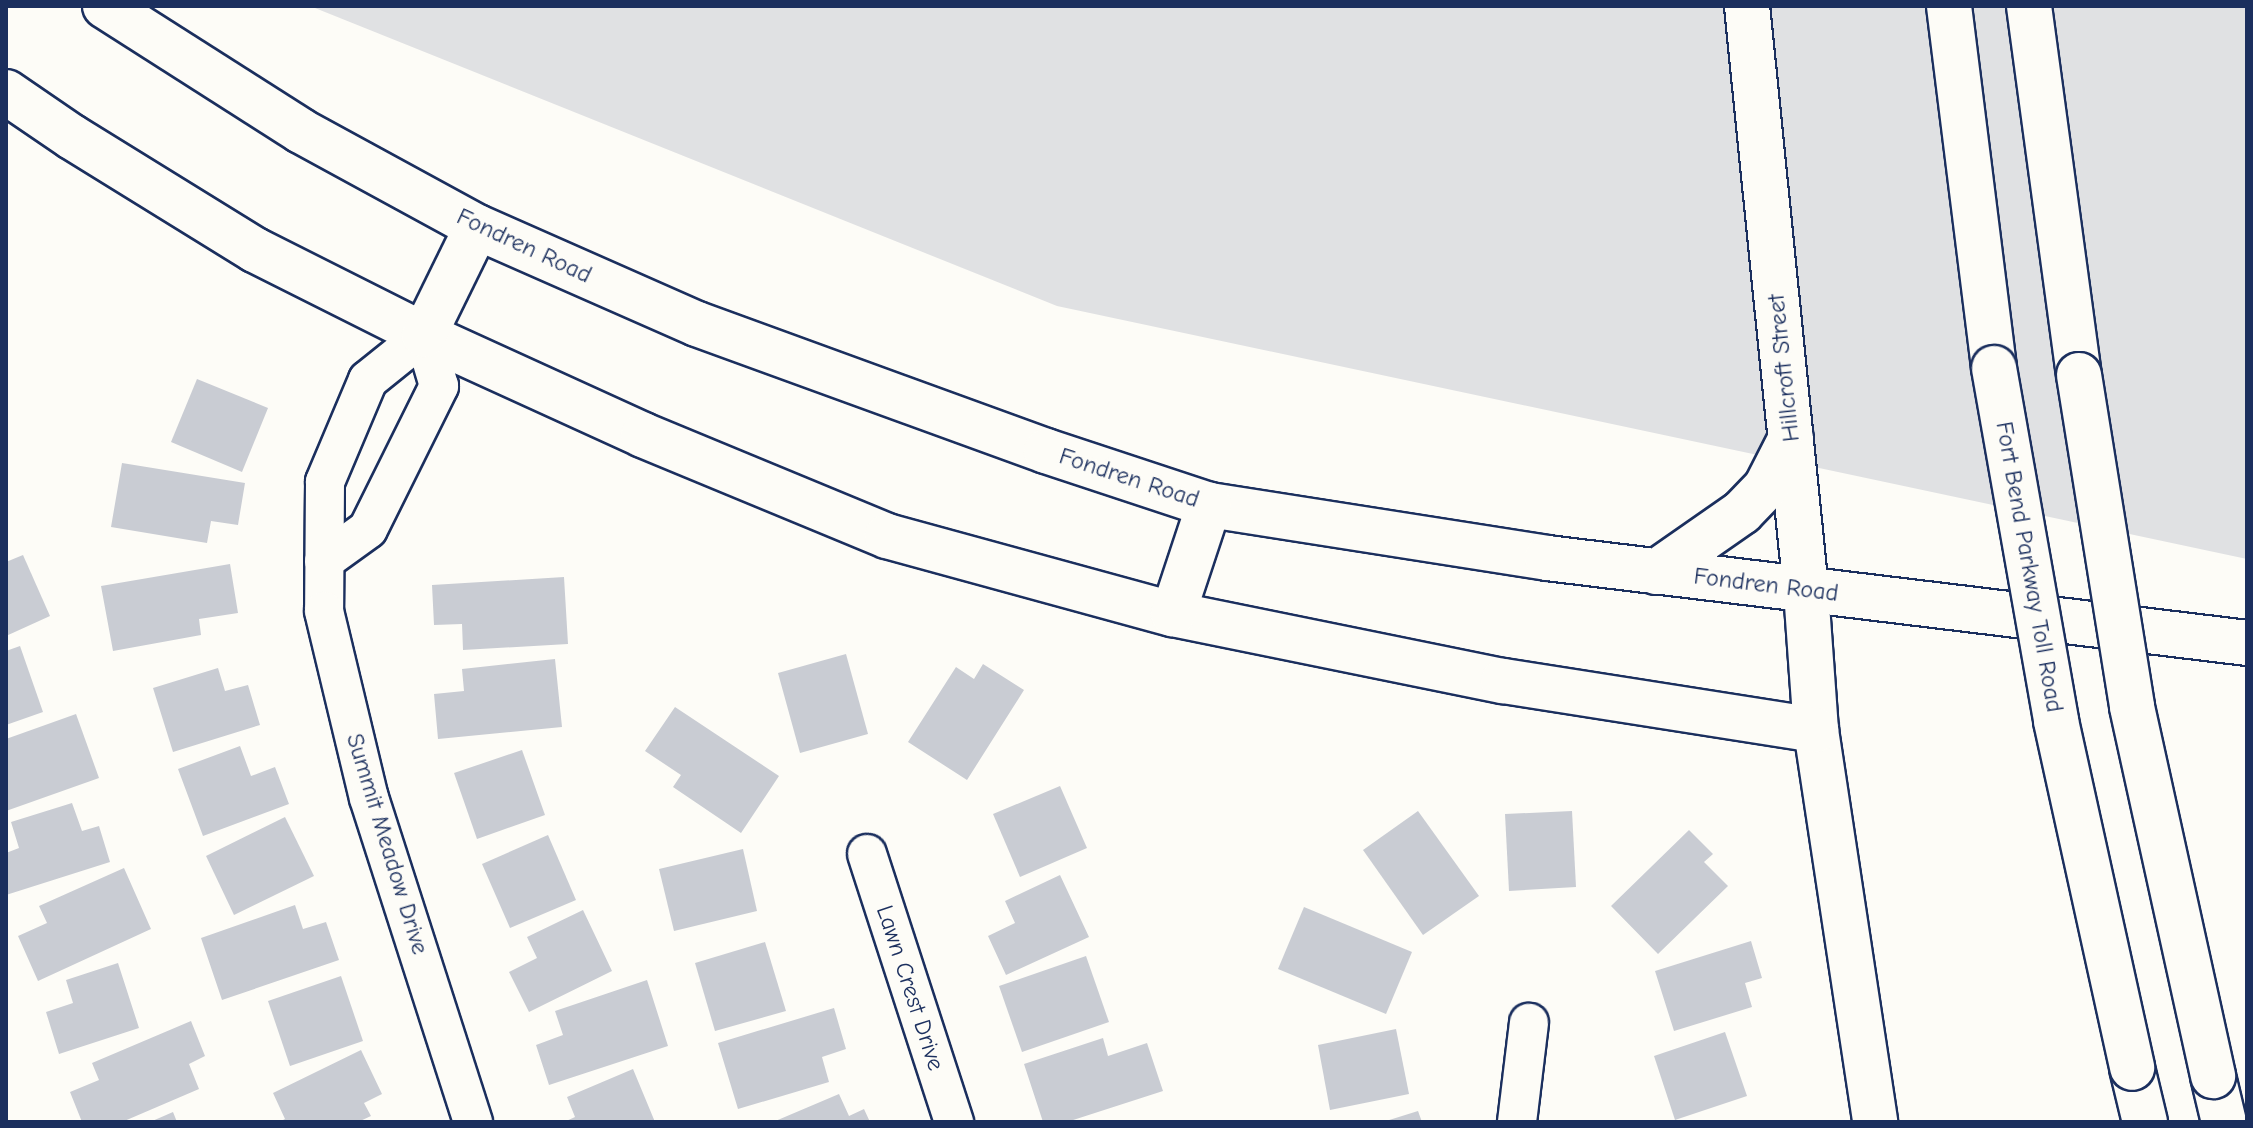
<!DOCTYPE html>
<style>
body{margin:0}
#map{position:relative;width:2253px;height:1128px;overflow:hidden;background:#fdfcf7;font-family:"Comic Neue",sans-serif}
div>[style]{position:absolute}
.green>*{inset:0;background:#e0e1e3}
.building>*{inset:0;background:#c9ccd3}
.roads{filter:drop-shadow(2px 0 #1b2f5e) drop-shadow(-2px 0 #1b2f5e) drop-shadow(0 2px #1b2f5e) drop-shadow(0 -2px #1b2f5e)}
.minor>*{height:38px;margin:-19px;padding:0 19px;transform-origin:19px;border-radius:19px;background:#fdfcf7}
.tertiary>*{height:44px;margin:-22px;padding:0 22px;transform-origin:22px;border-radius:22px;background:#fdfcf7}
.secondary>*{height:44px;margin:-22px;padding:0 22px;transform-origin:22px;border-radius:22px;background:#fdfcf7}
.motorway>*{height:44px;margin:-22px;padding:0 22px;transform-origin:22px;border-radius:22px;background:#fdfcf7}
.bridges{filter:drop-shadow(2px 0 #1b2f5e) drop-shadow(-2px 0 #1b2f5e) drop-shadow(0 2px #1b2f5e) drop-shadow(0 -2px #1b2f5e)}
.motorway-bridge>*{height:44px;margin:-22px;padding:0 22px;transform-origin:22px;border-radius:22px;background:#fdfcf7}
span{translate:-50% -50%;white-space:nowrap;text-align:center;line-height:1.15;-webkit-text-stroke:6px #fdfcf7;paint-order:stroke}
.street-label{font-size:24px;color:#1b2f5e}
.frame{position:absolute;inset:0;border:8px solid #1b2f5e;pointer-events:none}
</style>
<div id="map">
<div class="green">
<i style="clip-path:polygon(310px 6px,2247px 6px,2247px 559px,1057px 306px)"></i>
</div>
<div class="building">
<i style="clip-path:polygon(197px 379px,268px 408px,242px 472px,171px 442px)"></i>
<i style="clip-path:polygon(122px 463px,245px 483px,238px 525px,211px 521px,207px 543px,111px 527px)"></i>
<i style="clip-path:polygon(23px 555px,50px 616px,6px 636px,6px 562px)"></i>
<i style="clip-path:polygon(230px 564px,238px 613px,199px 619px,201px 635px,113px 651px,101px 586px)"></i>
<i style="clip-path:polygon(564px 577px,568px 644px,463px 650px,462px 624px,434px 625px,432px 585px)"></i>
<i style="clip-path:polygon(20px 646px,43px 712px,6px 725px,6px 651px)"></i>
<i style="clip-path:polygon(846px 654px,868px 734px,800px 753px,778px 673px)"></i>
<i style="clip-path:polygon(555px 659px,562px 727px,438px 739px,434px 694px,464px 691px,462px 669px)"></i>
<i style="clip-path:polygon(983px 664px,1024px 690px,967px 780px,908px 742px,956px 667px,974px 679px)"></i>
<i style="clip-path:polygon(218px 668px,225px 691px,248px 685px,260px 725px,173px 752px,153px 688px)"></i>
<i style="clip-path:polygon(675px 707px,779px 776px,741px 833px,673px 787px,681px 775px,645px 751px)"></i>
<i style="clip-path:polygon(76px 714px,99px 778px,6px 811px,6px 739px)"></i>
<i style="clip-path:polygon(240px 746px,251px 776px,275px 767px,289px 804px,203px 836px,178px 769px)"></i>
<i style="clip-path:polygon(522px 750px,545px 815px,477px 839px,454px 773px)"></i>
<i style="clip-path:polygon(1060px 786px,1087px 848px,1020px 877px,993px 814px)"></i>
<i style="clip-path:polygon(72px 803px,82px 831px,99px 826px,110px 862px,6px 895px,6px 853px,19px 848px,11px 822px)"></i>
<i style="clip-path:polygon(1418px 811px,1479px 896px,1423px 935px,1363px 850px)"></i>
<i style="clip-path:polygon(1572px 811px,1576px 887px,1509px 891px,1505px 814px)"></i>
<i style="clip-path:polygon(285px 817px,314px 876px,234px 915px,206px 856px)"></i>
<i style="clip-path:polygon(1689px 830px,1713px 854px,1704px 862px,1728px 886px,1658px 954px,1611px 906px)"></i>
<i style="clip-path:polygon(548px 835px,576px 900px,510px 928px,482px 864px)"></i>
<i style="clip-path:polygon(743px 849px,757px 911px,674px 931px,659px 869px)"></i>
<i style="clip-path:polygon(124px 868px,151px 929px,38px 981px,18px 936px,47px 923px,39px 906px)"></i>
<i style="clip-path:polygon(1060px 875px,1089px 937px,1006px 975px,988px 936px,1015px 923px,1005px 901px)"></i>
<i style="clip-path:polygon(295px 905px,303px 929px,326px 922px,339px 960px,222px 1000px,201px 938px)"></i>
<i style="clip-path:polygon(1304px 907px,1412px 952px,1386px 1014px,1278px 969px)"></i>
<i style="clip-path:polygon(583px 910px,612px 971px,529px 1012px,509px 972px,537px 958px,527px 937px)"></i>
<i style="clip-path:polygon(1751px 941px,1762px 978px,1745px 983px,1752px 1007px,1674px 1031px,1655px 971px)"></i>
<i style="clip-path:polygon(765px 942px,786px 1011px,715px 1031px,695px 963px)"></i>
<i style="clip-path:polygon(1086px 956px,1109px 1022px,1022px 1052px,999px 986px)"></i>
<i style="clip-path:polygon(118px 963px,139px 1028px,59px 1054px,46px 1012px,73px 1003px,66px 980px)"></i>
<i style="clip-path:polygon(341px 976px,363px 1041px,290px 1066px,268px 1001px)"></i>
<i style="clip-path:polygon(647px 980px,668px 1046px,549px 1085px,536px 1045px,563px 1035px,555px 1011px)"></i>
<i style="clip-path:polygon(834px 1008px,846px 1049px,822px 1057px,829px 1082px,738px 1109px,718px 1043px)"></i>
<i style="clip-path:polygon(191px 1021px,205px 1056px,189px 1064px,199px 1089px,122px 1122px,82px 1122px,70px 1092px,99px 1080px,92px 1063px)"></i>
<i style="clip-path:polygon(1396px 1029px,1409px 1094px,1330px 1110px,1318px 1045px)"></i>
<i style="clip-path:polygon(1725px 1032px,1747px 1096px,1675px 1120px,1654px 1056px)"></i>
<i style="clip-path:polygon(1103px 1038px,1108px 1056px,1147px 1043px,1163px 1091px,1067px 1122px,1043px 1122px,1024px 1064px)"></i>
<i style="clip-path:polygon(361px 1050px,382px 1094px,364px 1103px,371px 1116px,358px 1122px,279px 1122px,285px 1119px,273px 1093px)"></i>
<i style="clip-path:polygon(633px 1069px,655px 1122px,564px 1122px,575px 1117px,567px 1097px)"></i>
<i style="clip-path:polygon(839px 1094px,849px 1116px,864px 1109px,870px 1122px,773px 1122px)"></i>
<i style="clip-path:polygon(1418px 1111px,1422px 1122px,1386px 1122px,1386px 1121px)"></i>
<i style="clip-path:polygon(173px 1112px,177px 1122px,150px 1122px)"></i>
</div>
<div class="roads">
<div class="minor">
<i style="left:324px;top:561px;width:54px;rotate:-36deg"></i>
<i style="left:368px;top:529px;width:160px;rotate:-63.6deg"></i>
<i style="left:439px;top:386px;width:53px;rotate:-106.4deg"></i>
<i style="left:424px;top:335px;width:72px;rotate:141.2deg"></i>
<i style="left:368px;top:380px;width:111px;rotate:112.9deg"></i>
<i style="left:325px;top:482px;width:129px;rotate:90.4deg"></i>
<i style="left:324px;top:611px;width:192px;rotate:76.5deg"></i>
<i style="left:369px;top:798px;width:340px;rotate:72.2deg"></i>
<i style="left:867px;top:854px;width:282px;rotate:72deg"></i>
<i style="left:1517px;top:1122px;width:100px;rotate:-83.1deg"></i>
</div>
<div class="tertiary">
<i style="left:1747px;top:6px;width:588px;rotate:84.24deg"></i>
<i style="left:1806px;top:591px;width:139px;rotate:85.9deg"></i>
<i style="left:1816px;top:730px;width:396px;rotate:81.4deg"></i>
</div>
<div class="secondary">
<i style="left:105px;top:6px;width:232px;rotate:32.5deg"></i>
<i style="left:301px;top:131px;width:200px;rotate:28.6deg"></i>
<i style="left:477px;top:227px;width:240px;rotate:23.8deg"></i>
<i style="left:697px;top:324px;width:371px;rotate:20deg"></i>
<i style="left:1046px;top:451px;width:172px;rotate:18.3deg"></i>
<i style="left:1209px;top:505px;width:342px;rotate:8.9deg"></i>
<i style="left:1547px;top:558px;width:705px;rotate:6.92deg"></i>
<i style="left:6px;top:92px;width:80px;rotate:34.3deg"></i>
<i style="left:72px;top:137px;width:215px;rotate:31.7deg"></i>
<i style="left:255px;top:250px;width:189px;rotate:26.7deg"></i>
<i style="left:424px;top:335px;width:241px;rotate:24.5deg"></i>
<i style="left:643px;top:435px;width:264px;rotate:22.5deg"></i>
<i style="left:887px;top:536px;width:296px;rotate:15.3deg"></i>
<i style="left:1173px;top:614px;width:337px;rotate:11.5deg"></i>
<i style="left:1503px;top:681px;width:317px;rotate:8.9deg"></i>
<i style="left:424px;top:335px;width:120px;rotate:-63.9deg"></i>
<i style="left:1656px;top:572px;width:105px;rotate:-34.9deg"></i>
<i style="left:1742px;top:512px;width:35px;rotate:-46deg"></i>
<i style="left:1766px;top:487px;width:55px;rotate:-63deg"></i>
<i style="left:1173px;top:614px;width:115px;rotate:-71.7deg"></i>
</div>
<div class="motorway">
<i style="left:1949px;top:6px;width:365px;rotate:82.9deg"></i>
<i style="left:2029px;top:6px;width:372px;rotate:82.3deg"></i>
<i style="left:2132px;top:1068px;width:56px;rotate:76.5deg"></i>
<i style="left:2213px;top:1076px;width:47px;rotate:76.6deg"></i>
</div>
</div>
<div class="bridges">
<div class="motorway-bridge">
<i style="left:1994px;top:368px;width:358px;rotate:80deg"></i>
<i style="left:2056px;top:721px;width:355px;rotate:77.6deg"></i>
<i style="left:2079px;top:375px;width:336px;rotate:80.9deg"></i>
<i style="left:2132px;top:707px;width:378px;rotate:77.6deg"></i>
</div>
</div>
<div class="street-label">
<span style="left:524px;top:246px;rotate:25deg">Fondren Road</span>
<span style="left:1784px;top:368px;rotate:-96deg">Hillcroft Street</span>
<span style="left:1129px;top:478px;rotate:18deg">Fondren Road</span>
<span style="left:2029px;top:567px;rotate:80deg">Fort Bend Parkway Toll Road</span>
<span style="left:1766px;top:585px;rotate:7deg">Fondren Road</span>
<span style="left:387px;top:844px;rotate:73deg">Summit Meadow Drive</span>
<span style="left:910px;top:988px;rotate:72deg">Lawn Crest Drive</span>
</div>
<div class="frame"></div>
</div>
